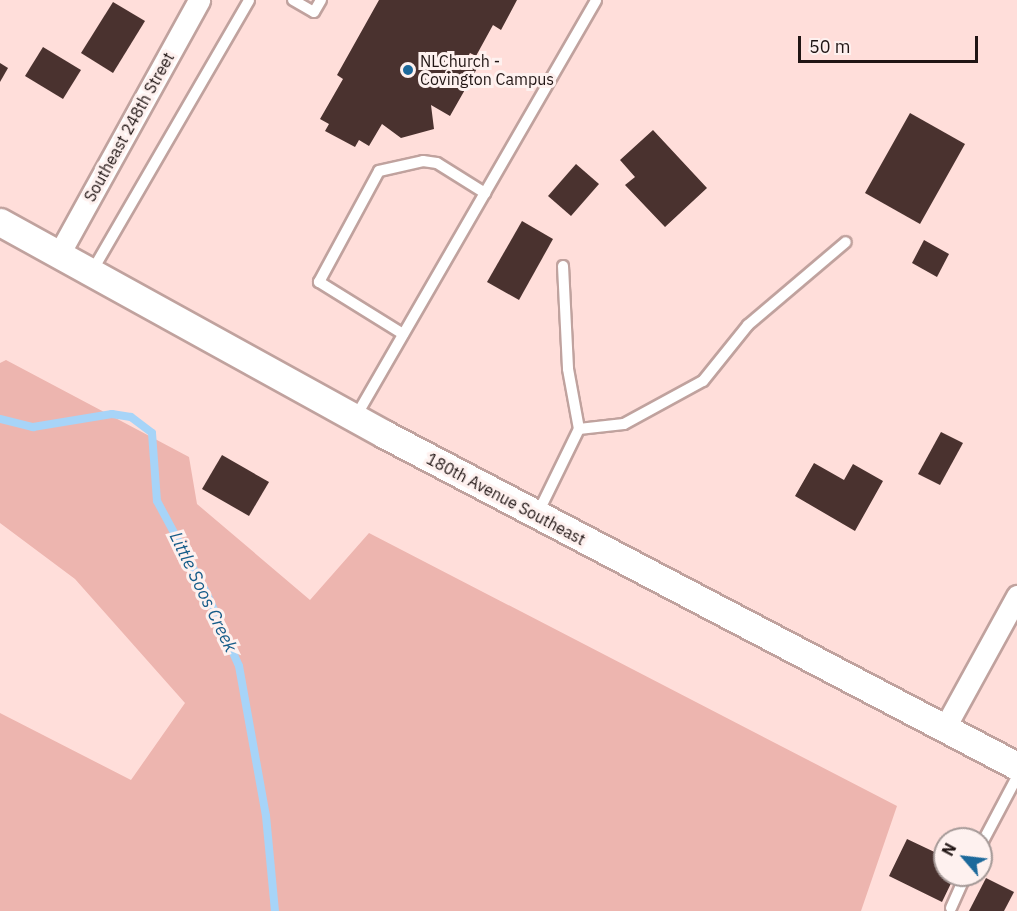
<!DOCTYPE html>
<style>
body{margin:0}
#map{position:relative;width:1017px;height:911px;overflow:hidden;background:#ffdeda;font-family:"IBM Plex Sans",sans-serif}
div>[style]{position:absolute}
.green>*{inset:0;background:#edb5af}
.stream>*{height:8px;margin:-4px;padding:0 4px;transform-origin:4px;border-radius:4px;background:#a7d4f8}
.building>*{inset:0;background:#4a322f}
.roads{filter:drop-shadow(2px 0 #c0a29e) drop-shadow(-2px 0 #c0a29e) drop-shadow(0 2px #c0a29e) drop-shadow(0 -2px #c0a29e)}
.service>*{height:10px;margin:-5px;padding:0 5px;transform-origin:5px;border-radius:5px;background:#fff}
.minor>*{height:21px;margin:-10.5px;padding:0 10.5px;transform-origin:10.5px;border-radius:10.5px;background:#fff}
.tertiary>*{height:27px;margin:-13.5px;padding:0 13.5px;transform-origin:13.5px;border-radius:13.5px;background:#fff}
.dots>*{width:16px;height:16px;translate:-50% -50%;box-sizing:border-box;border:3px solid #fef1ef;border-radius:50%}
span{translate:-50% -50%;white-space:nowrap;text-align:center;line-height:1.15;-webkit-text-stroke:6px #fef1ef;paint-order:stroke}
.poi-label{font-size:16px;color:#201514}
.left{translate:0 -50%;text-align:left}
.street-label{font-size:16px;color:#201514}
.water-label{font-size:18px;color:#165c89;font-style:italic}
.north{position:absolute;left:933px;top:827px;width:60px;height:60px;box-sizing:border-box;background:#fef1ef;border:2px solid #a59997;border-radius:50%;rotate:298deg;font-size:16px;font-weight:700;line-height:24px;text-align:center;color:#201514}
.north::after{content:'';display:block;margin:auto;width:21px;height:27px;background:#1c699b;clip-path:polygon(50% 0,100% 100%,50% 72%,0 100%)}
.scale{position:absolute;left:798px;top:36px;width:180px;height:27px;box-sizing:border-box;border:3px solid #201514;border-top:0;padding-left:8px;font-size:18px;line-height:21px;white-space:nowrap;color:#201514;-webkit-text-stroke:4px #fef1ef;paint-order:stroke}
</style>
<div id="map">
<div class="green">
<i style="clip-path:polygon(6px 360px,189px 457px,197px 504px,310px 600px,369px 533px,897px 806px,861px 911px,0 911px,0 713px,131px 780px,185px 703px,75px 579px,0 523px,0 363px)"></i>
</div>
<div class="stream">
<i style="left:0;top:419px;width:34px;rotate:14deg"></i>
<i style="left:33px;top:427px;width:80px;rotate:-9.3deg"></i>
<i style="left:112px;top:414px;width:19px;rotate:9deg"></i>
<i style="left:131px;top:417px;width:26px;rotate:37deg"></i>
<i style="left:152px;top:433px;width:68px;rotate:85.8deg"></i>
<i style="left:157px;top:501px;width:103px;rotate:61.7deg"></i>
<i style="left:206px;top:592px;width:81px;rotate:66deg"></i>
<i style="left:239px;top:666px;width:152px;rotate:79.8deg"></i>
<i style="left:266px;top:816px;width:95px;rotate:84.6deg"></i>
</div>
<div class="building">
<i style="clip-path:polygon(379px 0,517px 0,501px 30px,493px 25px,476px 56px,470px 53px,467px 58px,479px 65px,450px 116px,431px 105px,434px 129px,401px 138px,382px 124px,369px 146px,359px 140px,355px 147px,325px 131px,329px 124px,320px 119px,343px 79px,337px 75px)"></i>
<i style="clip-path:polygon(113px 2px,145px 21px,113px 73px,81px 53px)"></i>
<i style="clip-path:polygon(43px 47px,81px 70px,63px 99px,25px 76px)"></i>
<i style="clip-path:polygon(0 63px,8px 68px,0 82px)"></i>
<i style="clip-path:polygon(910px 113px,965px 144px,920px 224px,865px 193px)"></i>
<i style="clip-path:polygon(653px 130px,707px 188px,665px 227px,625px 185px,635px 177px,620px 160px)"></i>
<i style="clip-path:polygon(576px 164px,599px 184px,571px 216px,548px 196px)"></i>
<i style="clip-path:polygon(522px 221px,553px 239px,519px 300px,487px 282px)"></i>
<i style="clip-path:polygon(924px 240px,949px 254px,937px 277px,912px 263px)"></i>
<i style="clip-path:polygon(941px 432px,963px 443px,940px 485px,918px 474px)"></i>
<i style="clip-path:polygon(222px 455px,269px 482px,249px 516px,202px 489px)"></i>
<i style="clip-path:polygon(814px 463px,844px 480px,853px 464px,883px 481px,855px 531px,795px 496px)"></i>
<i style="clip-path:polygon(907px 839px,945px 857px,945px 875px,955px 875px,942px 902px,889px 876px)"></i>
<i style="clip-path:polygon(986px 878px,1014px 892px,1004px 911px,969px 911px)"></i>
</div>
<div class="roads">
<div class="service">
<i style="left:293px;top:0;width:24px;rotate:30deg"></i>
<i style="left:314px;top:12px;width:14px;rotate:-60deg"></i>
<i style="left:563px;top:266px;width:103px;rotate:87.2deg"></i>
<i style="left:568px;top:369px;width:61px;rotate:79.6deg"></i>
<i style="left:91px;top:273px;width:315px;rotate:-59.9deg"></i>
<i style="left:403px;top:334px;width:99px;rotate:-148.2deg"></i>
<i style="left:319px;top:282px;width:126px;rotate:-61.6deg"></i>
<i style="left:379px;top:171px;width:45px;rotate:-12.8deg"></i>
<i style="left:423px;top:161px;width:14px;rotate:8deg"></i>
<i style="left:437px;top:163px;width:57px;rotate:32deg"></i>
<i style="left:355px;top:418px;width:482px;rotate:-60deg"></i>
<i style="left:537px;top:515px;width:96px;rotate:-64deg"></i>
<i style="left:579px;top:429px;width:45px;rotate:-6.3deg"></i>
<i style="left:624px;top:424px;width:90px;rotate:-28.6deg"></i>
<i style="left:703px;top:381px;width:72px;rotate:-51.2deg"></i>
<i style="left:748px;top:325px;width:128px;rotate:-40.3deg"></i>
<i style="left:981px;top:845px;width:77px;rotate:-62.1deg"></i>
<i style="left:951px;top:908px;width:36px;rotate:-66deg"></i>
</div>
<div class="minor">
<i style="left:59px;top:254px;width:290px;rotate:-61.1deg"></i>
<i style="left:944px;top:729px;width:152px;rotate:-61.2deg"></i>
</div>
<div class="tertiary">
<i style="left:0;top:222px;width:439px;rotate:28.9deg"></i>
<i style="left:384px;top:434px;width:715px;rotate:27.68deg"></i>
</div>
</div>
<div class="dots">
<i style="left:408px;top:70px;background:#1c699b"></i>
</div>
<div class="poi-label">
<span class="left" style="left:420px;top:70px">NLChurch -<br>Covington Campus</span>
</div>
<div class="street-label">
<span style="left:129px;top:127px;rotate:-61deg">Southeast 248th Street</span>
<span style="left:506px;top:499px;rotate:28deg">180th Avenue Southeast</span>
</div>
<div class="water-label">
<span style="left:203px;top:592px;rotate:64deg">Little Soos Creek</span>
</div>
<div class="north">N</div>
<div class="scale">50 m</div>
</div>
